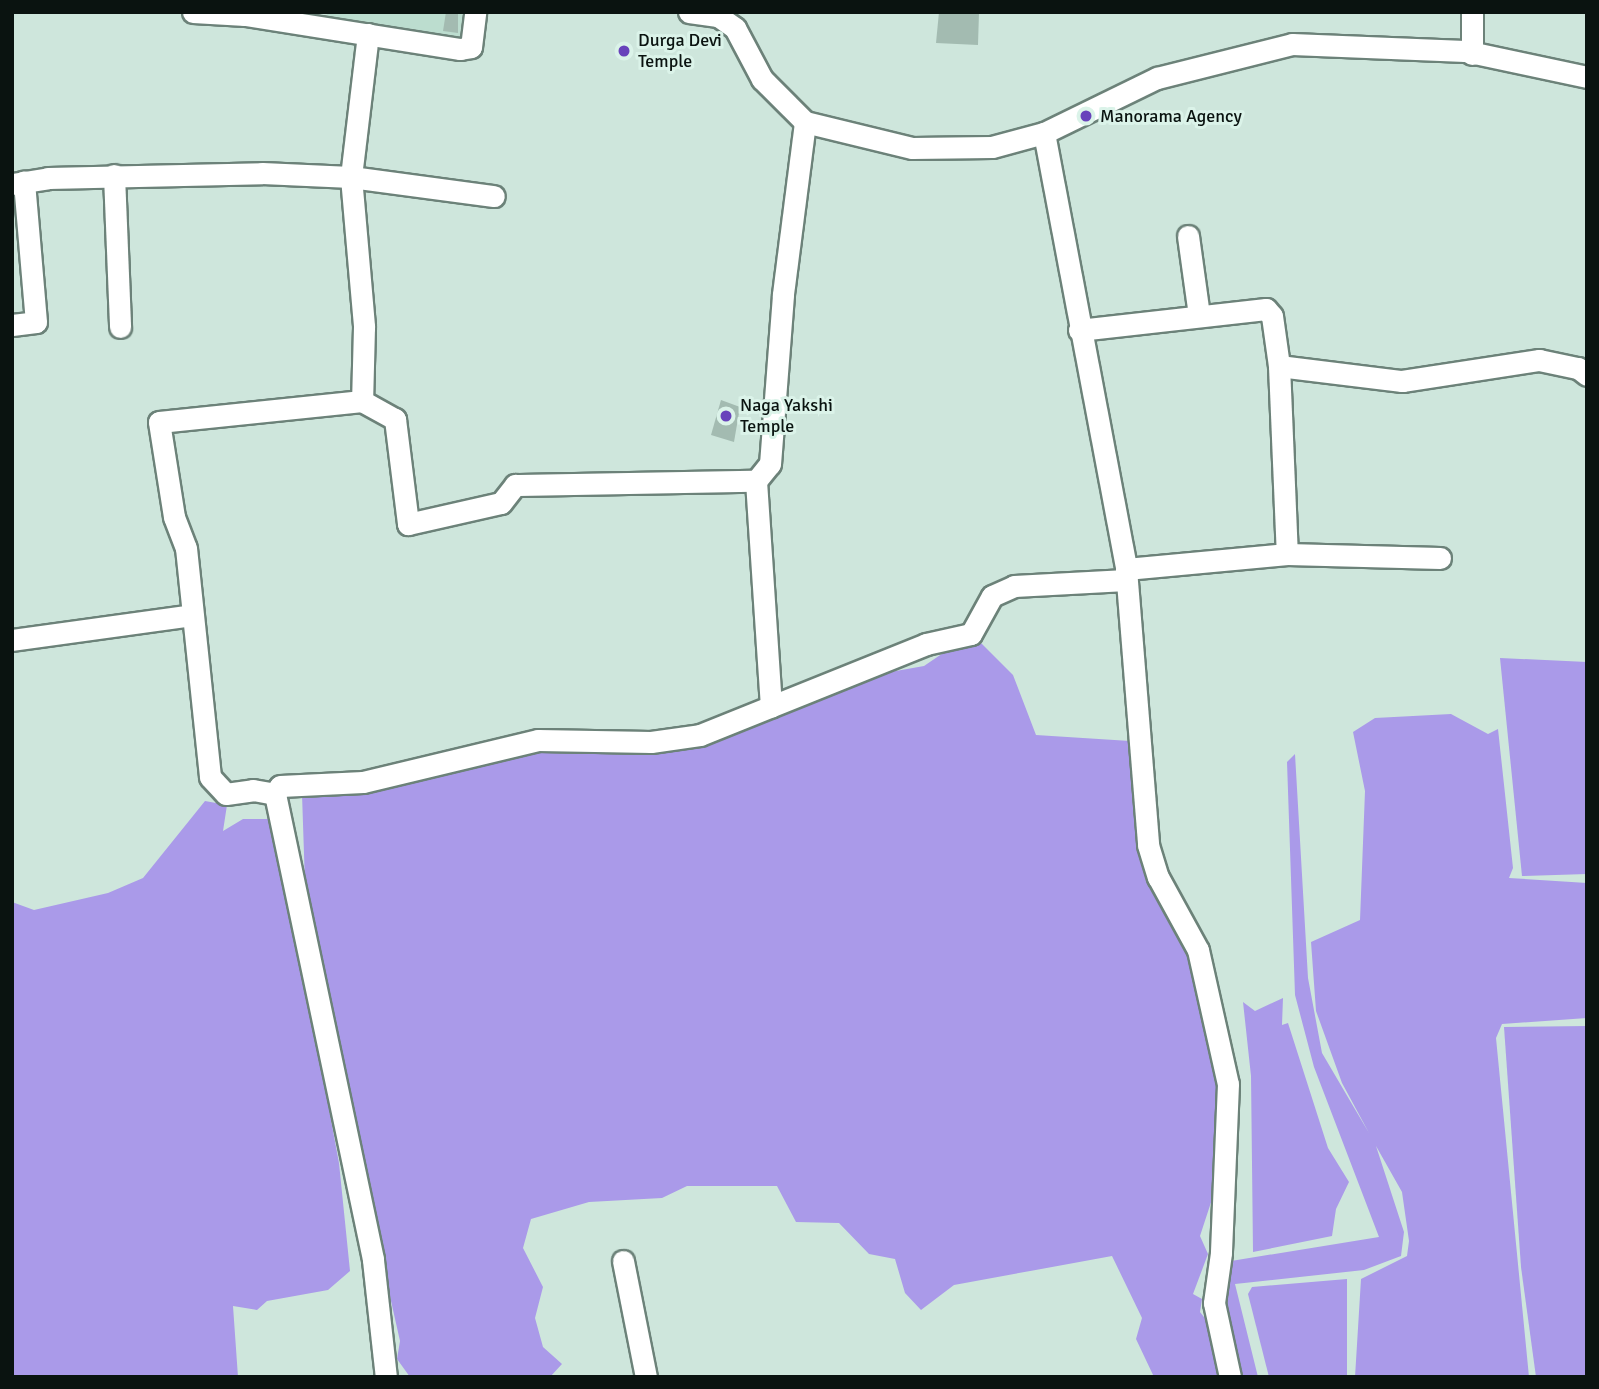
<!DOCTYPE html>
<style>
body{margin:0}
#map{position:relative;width:1599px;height:1389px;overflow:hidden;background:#cee6dc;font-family:Signika,sans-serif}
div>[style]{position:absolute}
.built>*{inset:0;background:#bcddcf}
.water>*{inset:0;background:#aa9ae9}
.building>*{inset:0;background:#a3bbb1}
.roads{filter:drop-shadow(2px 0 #6c8279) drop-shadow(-2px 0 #6c8279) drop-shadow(0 2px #6c8279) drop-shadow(0 -2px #6c8279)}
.minor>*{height:21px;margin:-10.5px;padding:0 10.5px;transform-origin:10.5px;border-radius:10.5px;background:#fff}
.dots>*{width:19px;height:19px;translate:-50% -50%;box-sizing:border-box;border:4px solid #dbf3e9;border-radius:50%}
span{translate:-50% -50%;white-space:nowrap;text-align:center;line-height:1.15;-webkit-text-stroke:6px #dbf3e9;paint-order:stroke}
.poi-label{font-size:18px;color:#0a1310}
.left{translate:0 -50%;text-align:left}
.frame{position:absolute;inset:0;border:14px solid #0a1310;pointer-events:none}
</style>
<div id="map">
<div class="built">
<i style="clip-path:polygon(327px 12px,462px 12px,462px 41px,326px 25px)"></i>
</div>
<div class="water">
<i style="clip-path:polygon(981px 643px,1013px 675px,1036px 735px,1130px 741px,1145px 871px,1197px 960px,1226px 1090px,1217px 1184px,1200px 1236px,1208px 1254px,1193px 1294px,1202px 1299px,1200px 1312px,1218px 1335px,1225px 1377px,1154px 1377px,1136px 1339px,1142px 1318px,1112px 1256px,954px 1285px,921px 1310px,905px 1293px,895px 1259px,869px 1254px,839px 1223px,796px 1222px,777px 1186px,687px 1186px,662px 1198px,589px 1202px,531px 1219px,523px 1248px,543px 1287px,535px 1318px,543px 1347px,562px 1364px,550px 1377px,410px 1377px,397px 1359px,400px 1341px,316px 967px,319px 941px,301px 906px,305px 884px,302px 794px,497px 753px,568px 747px,659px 749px,879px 674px,924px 666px,952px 647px)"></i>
<i style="clip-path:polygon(1500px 658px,1587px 662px,1587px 874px,1522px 876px)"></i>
<i style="clip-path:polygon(1451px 714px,1488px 734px,1498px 729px,1513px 868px,1509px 878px,1587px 883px,1587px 1018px,1502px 1024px,1496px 1038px,1529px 1377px,1355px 1377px,1361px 1279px,1407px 1256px,1409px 1241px,1402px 1192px,1376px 1146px,1404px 1232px,1401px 1256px,1364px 1270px,1235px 1284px,1258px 1377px,1238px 1377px,1218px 1302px,1225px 1262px,1379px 1237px,1314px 1067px,1295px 995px,1287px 762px,1295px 754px,1308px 978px,1322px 1053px,1369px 1133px,1342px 1083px,1316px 1011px,1311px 942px,1360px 920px,1365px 791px,1353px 732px,1375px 718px)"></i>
<i style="clip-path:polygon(205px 801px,227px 805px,223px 831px,243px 819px,275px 819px,339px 1163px,350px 1271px,328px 1290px,267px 1301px,257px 1310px,233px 1306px,238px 1377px,12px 1377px,12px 902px,34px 910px,108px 893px,143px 878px)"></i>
<i style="clip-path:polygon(1283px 998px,1282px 1025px,1288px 1023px,1328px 1148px,1349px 1182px,1336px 1209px,1332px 1236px,1253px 1252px,1251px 1076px,1243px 1002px,1255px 1011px)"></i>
<i style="clip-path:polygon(1587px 1026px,1587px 1377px,1536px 1377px,1521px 1267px,1504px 1027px)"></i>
<i style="clip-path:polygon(1347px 1279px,1347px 1377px,1269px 1377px,1248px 1294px,1252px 1287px)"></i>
</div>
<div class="building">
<i style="clip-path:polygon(446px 12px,458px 12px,458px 33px,443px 31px)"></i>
<i style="clip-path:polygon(939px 12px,979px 12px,978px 45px,936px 43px)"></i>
<i style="clip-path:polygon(721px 400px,740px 407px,734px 442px,711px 435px)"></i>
</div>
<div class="roads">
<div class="minor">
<i style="left:193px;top:12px;width:52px;rotate:3.3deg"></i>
<i style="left:245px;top:15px;width:218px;rotate:9deg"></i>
<i style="left:460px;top:49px;width:11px;rotate:-10deg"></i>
<i style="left:471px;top:47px;width:35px;rotate:-83deg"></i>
<i style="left:689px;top:12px;width:29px;rotate:8deg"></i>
<i style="left:718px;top:16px;width:21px;rotate:35deg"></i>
<i style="left:735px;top:28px;width:58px;rotate:62.1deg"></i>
<i style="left:762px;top:79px;width:61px;rotate:45deg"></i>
<i style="left:805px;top:122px;width:110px;rotate:13.7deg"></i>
<i style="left:912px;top:148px;width:80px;rotate:-0.7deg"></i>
<i style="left:992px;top:147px;width:54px;rotate:-15.1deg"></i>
<i style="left:1044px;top:133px;width:126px;rotate:-26deg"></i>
<i style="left:1157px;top:78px;width:139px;rotate:-14.1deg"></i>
<i style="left:1292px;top:44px;width:173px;rotate:2.3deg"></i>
<i style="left:1465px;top:51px;width:125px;rotate:12deg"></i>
<i style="left:368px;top:34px;width:144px;rotate:96.8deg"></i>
<i style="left:351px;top:177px;width:151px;rotate:85deg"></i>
<i style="left:364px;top:327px;width:74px;rotate:91.5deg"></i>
<i style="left:362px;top:401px;width:204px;rotate:174.1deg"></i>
<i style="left:159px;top:422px;width:96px;rotate:81deg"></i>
<i style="left:174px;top:517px;width:33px;rotate:69deg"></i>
<i style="left:186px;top:548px;width:230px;rotate:84deg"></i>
<i style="left:210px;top:777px;width:23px;rotate:47deg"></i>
<i style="left:226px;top:794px;width:27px;rotate:-8deg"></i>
<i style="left:253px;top:790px;width:22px;rotate:10deg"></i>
<i style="left:275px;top:794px;width:476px;rotate:78.1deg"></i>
<i style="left:373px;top:1260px;width:118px;rotate:83.7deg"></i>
<i style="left:1472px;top:54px;width:42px;rotate:-90deg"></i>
<i style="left:1044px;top:133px;width:444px;rotate:79.3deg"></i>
<i style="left:1126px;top:569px;width:277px;rotate:85.4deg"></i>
<i style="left:1148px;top:845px;width:34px;rotate:73deg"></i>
<i style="left:1158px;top:877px;width:83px;rotate:61.3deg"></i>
<i style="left:1198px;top:950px;width:137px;rotate:77.4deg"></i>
<i style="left:1228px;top:1084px;width:169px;rotate:92.4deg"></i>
<i style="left:1221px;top:1253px;width:50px;rotate:98deg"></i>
<i style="left:1214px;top:1303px;width:76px;rotate:77.8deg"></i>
<i style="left:114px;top:175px;width:152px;rotate:87.7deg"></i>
<i style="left:12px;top:184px;width:36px;rotate:-9deg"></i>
<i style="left:48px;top:178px;width:214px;rotate:-1.3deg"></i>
<i style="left:262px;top:173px;width:89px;rotate:2.6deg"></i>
<i style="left:351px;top:177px;width:144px;rotate:7.6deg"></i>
<i style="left:1188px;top:236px;width:80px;rotate:82.1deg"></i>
<i style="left:12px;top:325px;width:24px;rotate:-7deg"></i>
<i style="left:36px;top:322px;width:141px;rotate:-94.9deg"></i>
<i style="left:1079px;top:330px;width:188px;rotate:-6.4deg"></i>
<i style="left:1266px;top:309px;width:9px;rotate:49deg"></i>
<i style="left:1272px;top:316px;width:50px;rotate:82deg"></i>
<i style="left:1279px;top:366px;width:188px;rotate:87.6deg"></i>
<i style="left:1279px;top:366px;width:124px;rotate:7deg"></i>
<i style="left:1402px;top:381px;width:139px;rotate:-8.7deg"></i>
<i style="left:1539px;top:360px;width:40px;rotate:12deg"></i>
<i style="left:1578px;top:368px;width:11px;rotate:38deg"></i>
<i style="left:362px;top:401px;width:38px;rotate:29deg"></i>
<i style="left:395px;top:419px;width:106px;rotate:82.9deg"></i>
<i style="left:408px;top:524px;width:95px;rotate:-12.7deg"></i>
<i style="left:501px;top:503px;width:23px;rotate:-52deg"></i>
<i style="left:515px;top:485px;width:241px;rotate:-1deg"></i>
<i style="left:756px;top:481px;width:226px;rotate:86.2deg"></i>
<i style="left:756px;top:481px;width:22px;rotate:-51deg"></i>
<i style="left:770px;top:464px;width:170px;rotate:-85.6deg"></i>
<i style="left:783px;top:294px;width:173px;rotate:-82.7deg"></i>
<i style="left:1126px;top:569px;width:162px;rotate:-5.3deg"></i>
<i style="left:1287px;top:554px;width:153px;rotate:1.5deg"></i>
<i style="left:12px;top:640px;width:182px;rotate:-7.9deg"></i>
<i style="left:275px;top:794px;width:9px;rotate:-58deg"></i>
<i style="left:280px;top:786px;width:83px;rotate:-2.8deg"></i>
<i style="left:363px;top:782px;width:180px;rotate:-13.5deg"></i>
<i style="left:538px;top:740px;width:113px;rotate:1deg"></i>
<i style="left:651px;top:742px;width:49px;rotate:-8.1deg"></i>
<i style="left:700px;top:735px;width:244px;rotate:-21.9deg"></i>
<i style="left:926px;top:644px;width:46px;rotate:-12.5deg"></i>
<i style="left:971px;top:634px;width:43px;rotate:-61.1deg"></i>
<i style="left:992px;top:596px;width:24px;rotate:-24deg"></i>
<i style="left:1014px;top:586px;width:112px;rotate:-3.1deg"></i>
<i style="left:623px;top:1261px;width:118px;rotate:78.8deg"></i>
</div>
</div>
<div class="dots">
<i style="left:624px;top:51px;background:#6843bb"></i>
<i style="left:1086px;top:116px;background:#6843bb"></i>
<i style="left:726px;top:416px;background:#6843bb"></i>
</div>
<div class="poi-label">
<span class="left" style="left:638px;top:51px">Durga Devi<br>Temple</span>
<span class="left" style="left:1100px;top:116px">Manorama Agency</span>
<span class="left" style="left:740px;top:416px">Naga Yakshi<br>Temple</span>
</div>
<div class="frame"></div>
</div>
